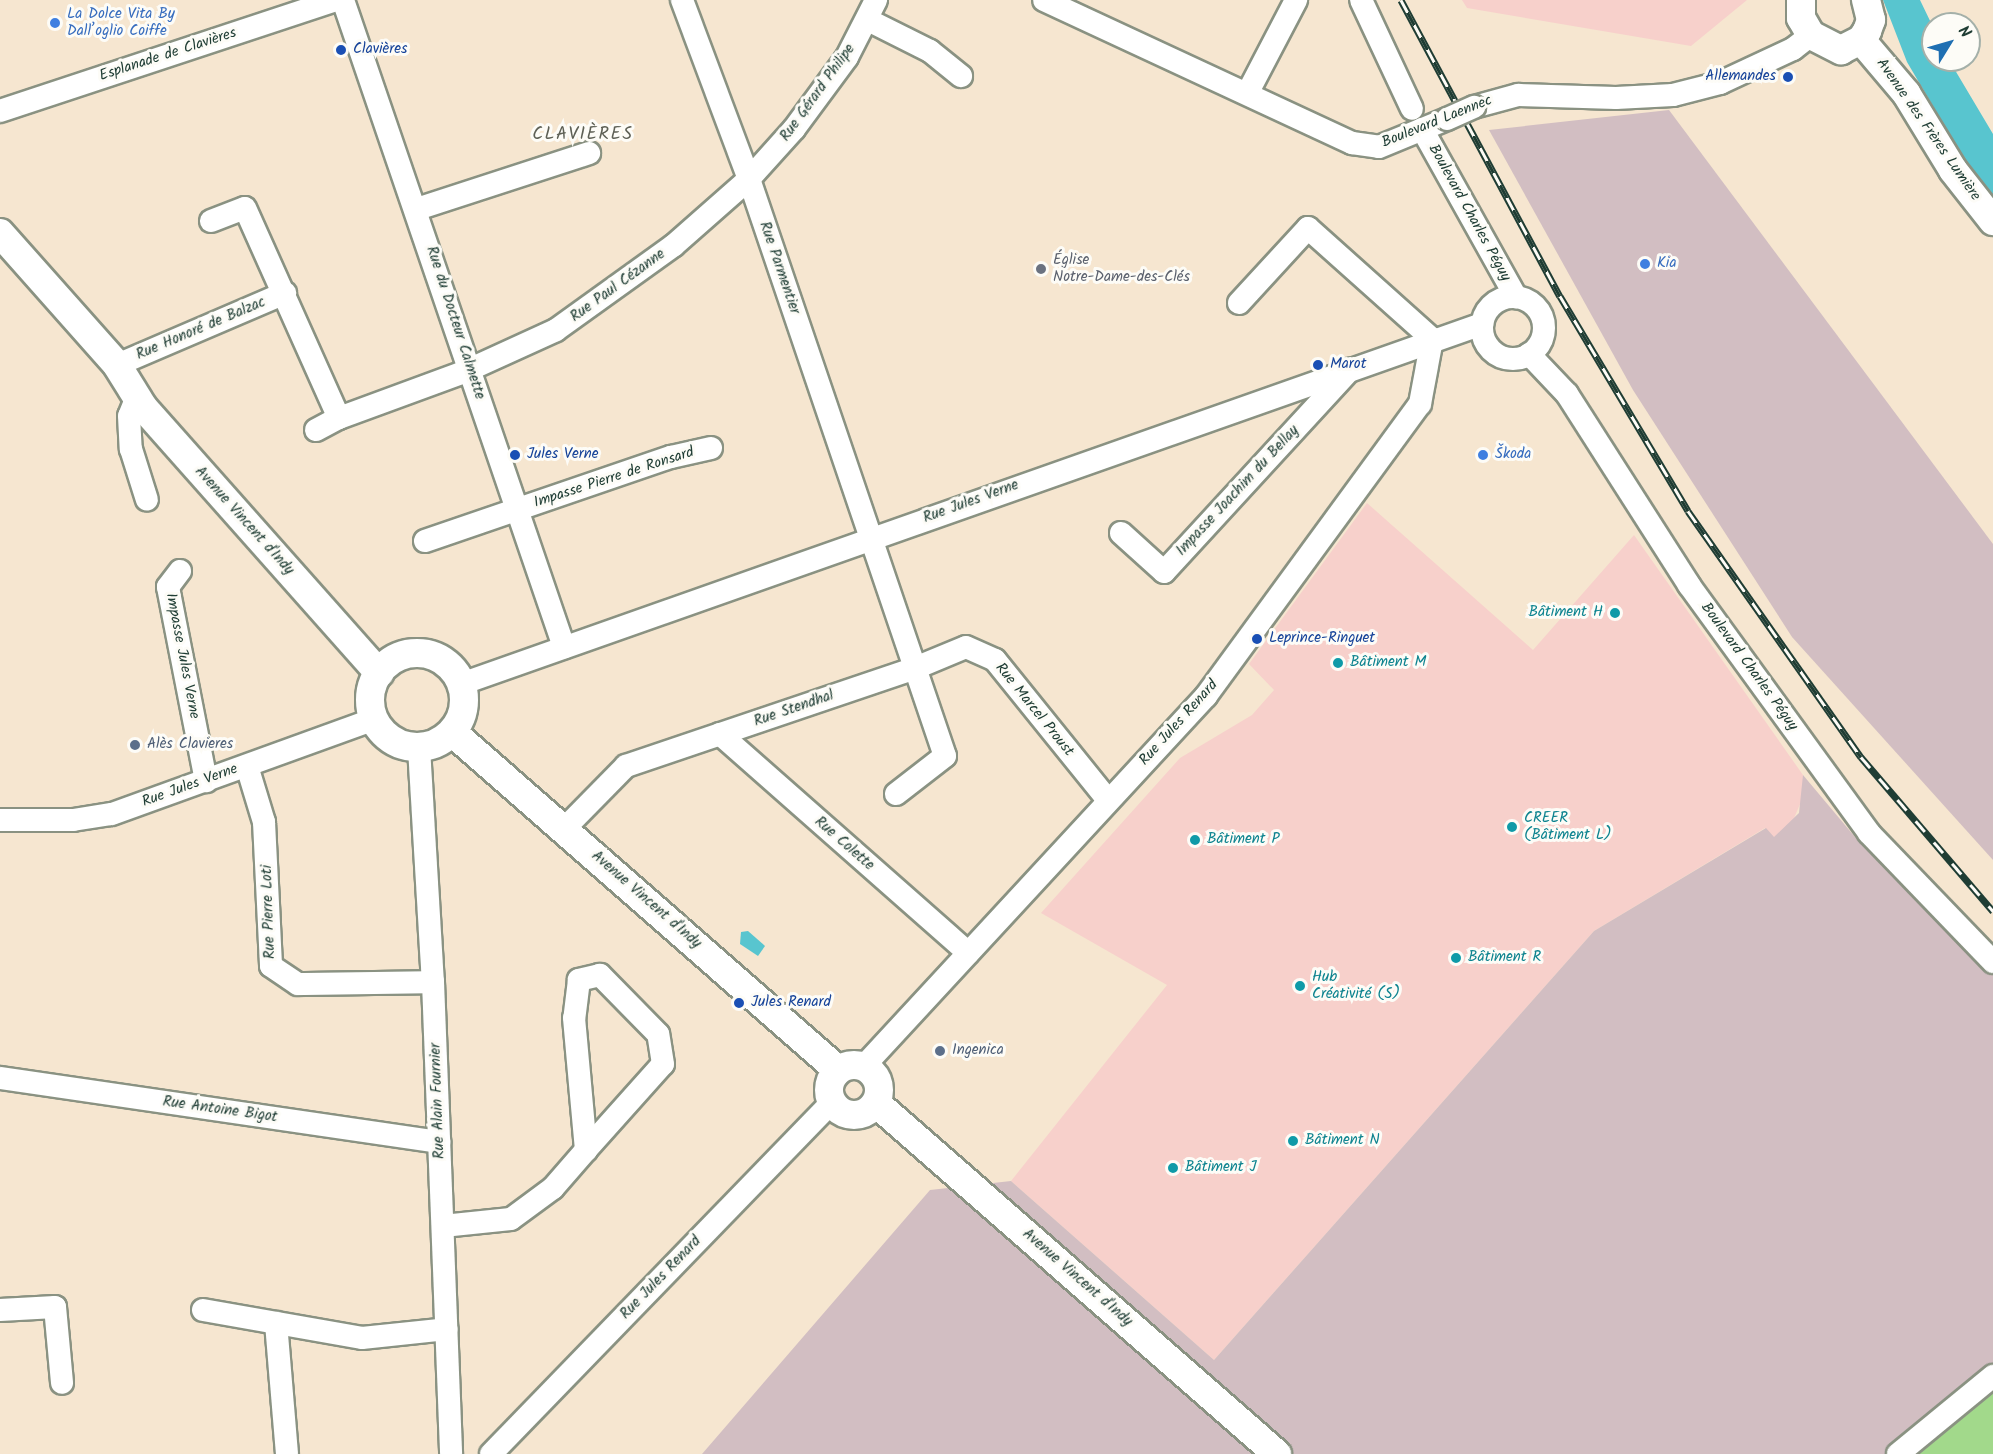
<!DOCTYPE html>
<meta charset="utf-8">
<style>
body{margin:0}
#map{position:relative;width:1993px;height:1454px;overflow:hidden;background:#f6e6d0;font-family:Kalam,sans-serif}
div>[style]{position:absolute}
.built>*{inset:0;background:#f7d0cb}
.industrial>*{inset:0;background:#d2bec2}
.green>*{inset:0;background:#a2d98b}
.water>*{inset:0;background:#58c5cf}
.roads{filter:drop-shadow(2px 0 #8a9282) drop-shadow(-2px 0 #8a9282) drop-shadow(0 2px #8a9282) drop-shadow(0 -2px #8a9282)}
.minor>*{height:22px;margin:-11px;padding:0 11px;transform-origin:11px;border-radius:11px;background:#fff}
.minor>.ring{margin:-11px;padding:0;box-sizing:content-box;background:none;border:22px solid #fff;border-radius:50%}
.tertiary>*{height:28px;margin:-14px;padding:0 14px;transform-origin:14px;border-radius:14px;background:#fff}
.tertiary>.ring{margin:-14px;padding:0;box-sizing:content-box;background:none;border:28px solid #fff;border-radius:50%}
.rail>*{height:7px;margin-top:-3.5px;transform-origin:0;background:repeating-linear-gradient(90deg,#fdfcf7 0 14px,#1f3d34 0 28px);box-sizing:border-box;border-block:2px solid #1f3d34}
.bridges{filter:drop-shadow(2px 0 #8a9282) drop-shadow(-2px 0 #8a9282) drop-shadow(0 2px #8a9282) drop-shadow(0 -2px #8a9282)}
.minor-bridge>*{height:22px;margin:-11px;padding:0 11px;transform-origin:11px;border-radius:11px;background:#fff}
.dots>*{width:16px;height:16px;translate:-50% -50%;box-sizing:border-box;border:3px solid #fdfcf7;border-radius:50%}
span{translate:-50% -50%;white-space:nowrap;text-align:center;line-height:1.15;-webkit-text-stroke:6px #fdfcf7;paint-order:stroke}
.shop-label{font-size:15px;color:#366cbe}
.left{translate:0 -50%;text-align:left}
.transit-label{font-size:15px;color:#164399}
.right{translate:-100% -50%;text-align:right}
.street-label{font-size:15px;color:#1f3d34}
.worship-label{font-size:15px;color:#5b616d}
.culture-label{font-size:15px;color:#0d838f}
.service-label{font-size:15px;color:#4e5e75}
.quarter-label{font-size:18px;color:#5e6055;letter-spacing:1.5px}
.north{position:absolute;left:1921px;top:12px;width:60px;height:60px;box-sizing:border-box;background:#fdfcf7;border:2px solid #a4b0a9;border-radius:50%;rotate:53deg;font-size:16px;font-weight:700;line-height:24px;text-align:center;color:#1f3d34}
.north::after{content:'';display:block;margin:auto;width:21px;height:27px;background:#1f6fb2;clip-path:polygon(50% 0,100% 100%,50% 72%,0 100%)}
</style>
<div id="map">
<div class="built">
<i style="clip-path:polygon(1462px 0,1747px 0,1691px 46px,1467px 8px)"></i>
<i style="clip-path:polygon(1367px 503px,1533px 650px,1634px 535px,1803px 775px,1803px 797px,1792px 823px,1774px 838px,1765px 828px,1594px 931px,1214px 1360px,1011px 1181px,1167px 985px,1041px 913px,1180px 758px,1252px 715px,1274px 690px,1249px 664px)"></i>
</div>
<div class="industrial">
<i style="clip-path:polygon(1669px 110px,1993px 544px,1993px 860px,1792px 637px,1633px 390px,1489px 130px)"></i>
<i style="clip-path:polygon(1803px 775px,1855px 837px,1993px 974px,1993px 1376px,1898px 1454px,702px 1454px,930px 1190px,1011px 1181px,1214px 1360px,1594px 931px,1766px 828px,1774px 837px,1799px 813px)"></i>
</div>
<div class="green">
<i style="clip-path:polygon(1993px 1376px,1993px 1454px,1898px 1454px)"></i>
</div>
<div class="water">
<i style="clip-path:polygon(1883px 0,1920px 0,1933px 27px,1933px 60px,1949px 60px,1993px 134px,1993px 199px,1957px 147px,1907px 62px)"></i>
<i style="clip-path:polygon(748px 931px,765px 946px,758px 956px,740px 944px,741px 932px)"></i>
</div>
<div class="roads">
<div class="minor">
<i style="left:343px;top:0;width:684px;rotate:71.14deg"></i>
<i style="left:682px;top:0;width:191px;rotate:69.5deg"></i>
<i style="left:749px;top:179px;width:609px;rotate:71.24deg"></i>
<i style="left:945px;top:756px;width:62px;rotate:142.2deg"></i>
<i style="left:1044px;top:0;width:340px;rotate:24.9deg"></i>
<i style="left:1352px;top:143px;width:27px;rotate:8deg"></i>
<i style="left:1379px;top:147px;width:74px;rotate:-22.4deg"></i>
<i style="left:1361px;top:0;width:120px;rotate:64.9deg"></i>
<i style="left:868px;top:20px;width:69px;rotate:26.6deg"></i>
<i style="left:930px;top:51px;width:40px;rotate:39deg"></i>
<i style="left:1248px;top:92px;width:104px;rotate:-62.4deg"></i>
<i style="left:1474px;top:107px;width:46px;rotate:-15.3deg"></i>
<i style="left:1518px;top:95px;width:98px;rotate:1.8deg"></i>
<i style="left:1616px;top:98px;width:57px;rotate:-3deg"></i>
<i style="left:1673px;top:95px;width:49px;rotate:-14.3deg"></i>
<i style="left:1720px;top:83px;width:81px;rotate:-25deg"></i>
<i style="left:1793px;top:49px;width:23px;rotate:-38deg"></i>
<i style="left:0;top:111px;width:353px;rotate:-18.3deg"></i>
<i style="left:1422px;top:129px;width:193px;rotate:60.8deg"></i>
<i style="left:417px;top:209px;width:181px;rotate:-18deg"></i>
<i style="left:211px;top:221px;width:36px;rotate:-21deg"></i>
<i style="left:245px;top:208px;width:230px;rotate:65.9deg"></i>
<i style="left:339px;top:418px;width:133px;rotate:-20.2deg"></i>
<i style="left:464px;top:372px;width:101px;rotate:-24.5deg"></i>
<i style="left:556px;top:330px;width:144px;rotate:-35.7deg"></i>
<i style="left:673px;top:246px;width:101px;rotate:-41.4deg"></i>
<i style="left:749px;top:179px;width:67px;rotate:-48deg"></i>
<i style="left:794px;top:129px;width:89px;rotate:-53.6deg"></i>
<i style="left:847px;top:57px;width:64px;rotate:-63deg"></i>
<i class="ring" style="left:1482px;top:297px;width:40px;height:40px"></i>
<i style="left:1239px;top:303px;width:102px;rotate:-47.4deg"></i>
<i style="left:1308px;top:228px;width:166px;rotate:41.8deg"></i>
<i style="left:1529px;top:354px;width:55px;rotate:46.5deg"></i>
<i style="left:1567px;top:394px;width:227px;rotate:57.4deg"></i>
<i style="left:1689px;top:585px;width:306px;rotate:54deg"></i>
<i style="left:1869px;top:833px;width:179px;rotate:46.1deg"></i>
<i style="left:117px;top:365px;width:183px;rotate:-23.2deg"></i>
<i style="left:136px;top:399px;width:18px;rotate:112deg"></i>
<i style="left:129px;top:416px;width:33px;rotate:87deg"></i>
<i style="left:131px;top:449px;width:53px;rotate:72.6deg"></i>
<i style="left:316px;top:430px;width:26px;rotate:-28deg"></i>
<i style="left:1121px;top:533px;width:58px;rotate:42.2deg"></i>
<i style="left:1164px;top:572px;width:275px;rotate:-47.4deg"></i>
<i style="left:425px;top:541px;width:260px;rotate:-18.9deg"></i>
<i style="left:671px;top:457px;width:41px;rotate:-12.7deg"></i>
<i style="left:180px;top:571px;width:20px;rotate:127deg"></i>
<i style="left:168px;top:587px;width:198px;rotate:78.9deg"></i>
<i style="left:461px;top:684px;width:1083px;rotate:-19.42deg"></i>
<i style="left:720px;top:734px;width:331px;rotate:41.4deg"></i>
<i style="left:419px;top:748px;width:234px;rotate:86.6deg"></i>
<i style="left:433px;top:982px;width:472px;rotate:87.8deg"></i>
<i style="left:247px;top:766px;width:59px;rotate:73.1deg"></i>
<i style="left:264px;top:822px;width:144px;rotate:87.2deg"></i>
<i style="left:271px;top:966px;width:32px;rotate:34deg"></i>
<i style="left:298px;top:984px;width:135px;rotate:-0.8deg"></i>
<i style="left:0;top:820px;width:73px"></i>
<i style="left:73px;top:820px;width:39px;rotate:-9deg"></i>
<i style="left:112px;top:814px;width:279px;rotate:-19.9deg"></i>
<i style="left:565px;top:828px;width:87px;rotate:-45.5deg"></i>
<i style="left:626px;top:766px;width:303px;rotate:-18.7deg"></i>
<i style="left:913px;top:669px;width:57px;rotate:-22.5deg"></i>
<i style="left:966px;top:647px;width:32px;rotate:24deg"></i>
<i style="left:995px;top:660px;width:180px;rotate:51.1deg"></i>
<i style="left:864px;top:1066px;width:504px;rotate:-47.25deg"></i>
<i style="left:1206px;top:696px;width:362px;rotate:-53.8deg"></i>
<i style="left:1420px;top:404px;width:66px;rotate:-79.5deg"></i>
<i style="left:0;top:1078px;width:444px;rotate:8.3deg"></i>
<i style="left:443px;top:1226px;width:68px;rotate:-5.9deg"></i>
<i style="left:511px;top:1219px;width:52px;rotate:-36.4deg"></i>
<i style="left:553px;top:1188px;width:50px;rotate:-49deg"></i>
<i style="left:586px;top:1150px;width:115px;rotate:-48.2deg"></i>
<i style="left:663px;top:1064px;width:30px;rotate:-99deg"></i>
<i style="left:658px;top:1034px;width:83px;rotate:-134.5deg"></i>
<i style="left:600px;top:975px;width:22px;rotate:167deg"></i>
<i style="left:579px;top:980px;width:38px;rotate:97deg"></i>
<i style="left:574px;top:1018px;width:133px;rotate:84.8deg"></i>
<i style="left:0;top:1310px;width:55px;rotate:-3.1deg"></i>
<i style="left:55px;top:1307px;width:76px;rotate:84.7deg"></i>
<i style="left:203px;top:1310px;width:161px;rotate:10deg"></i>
<i style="left:362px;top:1338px;width:85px;rotate:-6deg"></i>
<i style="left:276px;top:1323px;width:131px;rotate:85.2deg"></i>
<i style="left:491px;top:1454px;width:490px;rotate:-45.9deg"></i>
<i style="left:1898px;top:1454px;width:123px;rotate:-39.4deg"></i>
</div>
<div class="tertiary">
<i style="left:1801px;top:0;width:18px;rotate:90deg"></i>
<i style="left:1801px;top:18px;width:20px;rotate:60deg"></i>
<i style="left:1811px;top:35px;width:34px;rotate:27deg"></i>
<i style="left:1841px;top:50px;width:22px;rotate:-27deg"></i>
<i style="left:1861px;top:40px;width:11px;rotate:-56deg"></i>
<i style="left:1867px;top:31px;width:12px;rotate:-70deg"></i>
<i style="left:1871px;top:20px;width:21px;rotate:-104deg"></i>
<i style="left:1861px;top:40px;width:70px;rotate:49.7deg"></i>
<i style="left:1906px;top:93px;width:90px;rotate:58.6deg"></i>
<i style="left:1953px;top:170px;width:65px;rotate:51.9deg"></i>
<i style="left:0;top:233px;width:176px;rotate:48.4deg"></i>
<i style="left:117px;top:365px;width:49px;rotate:58.2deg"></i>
<i style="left:143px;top:407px;width:356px;rotate:48.4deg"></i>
<i class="ring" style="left:370px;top:653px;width:66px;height:66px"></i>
<i style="left:452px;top:732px;width:513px;rotate:41.21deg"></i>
<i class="ring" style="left:829px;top:1065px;width:22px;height:22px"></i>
<i style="left:876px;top:1103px;width:533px;rotate:41.2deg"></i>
</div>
</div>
<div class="rail">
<i style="left:1401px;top:0;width:336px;rotate:61.8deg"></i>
<i style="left:1560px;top:296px;width:250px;rotate:59.2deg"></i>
<i style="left:1688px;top:511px;width:301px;rotate:54.9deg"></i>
<i style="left:1861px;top:757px;width:203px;rotate:49.4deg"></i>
</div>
<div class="bridges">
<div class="minor-bridge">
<i style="left:1447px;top:119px;width:30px;rotate:-24deg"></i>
</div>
</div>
<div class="dots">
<i style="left:55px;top:23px;background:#3f7fe0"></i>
<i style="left:341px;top:50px;background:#1a4fb4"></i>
<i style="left:1788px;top:77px;background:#1a4fb4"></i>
<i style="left:1645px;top:264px;background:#3f7fe0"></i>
<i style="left:1041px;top:269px;background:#6b7280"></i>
<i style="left:1318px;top:365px;background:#1a4fb4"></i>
<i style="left:515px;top:455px;background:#1a4fb4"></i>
<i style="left:1483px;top:455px;background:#3f7fe0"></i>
<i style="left:1615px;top:613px;background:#0f9aa8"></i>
<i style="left:1257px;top:639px;background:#1a4fb4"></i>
<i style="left:1338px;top:663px;background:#0f9aa8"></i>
<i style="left:135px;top:745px;background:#5c6f8a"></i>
<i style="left:1512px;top:827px;background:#0f9aa8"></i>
<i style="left:1195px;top:840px;background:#0f9aa8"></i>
<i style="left:1456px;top:958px;background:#0f9aa8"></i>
<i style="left:1300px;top:986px;background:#0f9aa8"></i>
<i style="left:739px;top:1003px;background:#1a4fb4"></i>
<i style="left:940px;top:1051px;background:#5c6f8a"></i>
<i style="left:1293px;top:1141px;background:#0f9aa8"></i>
<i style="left:1173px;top:1168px;background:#0f9aa8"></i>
</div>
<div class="shop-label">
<span class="left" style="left:67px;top:23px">La Dolce Vita By<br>Dall’oglio Coiffe</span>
<span class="left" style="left:1657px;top:264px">Kia</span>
<span class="left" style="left:1495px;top:455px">Škoda</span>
</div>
<div class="transit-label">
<span class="left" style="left:353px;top:50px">Clavières</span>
<span class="right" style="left:1776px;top:77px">Allemandes</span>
<span class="left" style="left:1330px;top:365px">Marot</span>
<span class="left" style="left:527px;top:455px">Jules Verne</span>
<span class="left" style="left:1269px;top:639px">Leprince-Ringuet</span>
<span class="left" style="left:751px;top:1003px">Jules Renard</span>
</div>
<div class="street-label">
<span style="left:168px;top:55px;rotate:-18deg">Esplanade de Clavières</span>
<span style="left:818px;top:93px;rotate:-54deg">Rue Gérard Philipe</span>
<span style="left:1437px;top:122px;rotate:-22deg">Boulevard Laennec</span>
<span style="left:1928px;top:130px;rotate:55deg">Avenue des Frères Lumière</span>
<span style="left:1469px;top:213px;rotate:61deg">Boulevard Charles Péguy</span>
<span style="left:779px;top:268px;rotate:71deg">Rue Parmentier</span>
<span style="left:618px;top:286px;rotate:-36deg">Rue Paul Cézanne</span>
<span style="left:455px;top:323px;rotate:72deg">Rue du Docteur Calmette</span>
<span style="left:201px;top:329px;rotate:-23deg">Rue Honoré de Balzac</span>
<span style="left:614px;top:478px;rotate:-18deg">Impasse Pierre de Ronsard</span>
<span style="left:1238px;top:491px;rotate:-47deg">Impasse Joachim du Bellay</span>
<span style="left:971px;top:502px;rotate:-20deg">Rue Jules Verne</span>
<span style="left:244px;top:521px;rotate:48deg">Avenue Vincent d'Indy</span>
<span style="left:182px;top:656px;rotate:79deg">Impasse Jules Verne</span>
<span style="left:1749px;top:667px;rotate:54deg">Boulevard Charles Péguy</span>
<span style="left:794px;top:709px;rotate:-19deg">Rue Stendhal</span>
<span style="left:1034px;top:710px;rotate:51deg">Rue Marcel Proust</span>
<span style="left:1179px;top:723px;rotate:-48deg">Rue Jules Renard</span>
<span style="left:190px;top:786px;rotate:-20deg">Rue Jules Verne</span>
<span style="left:844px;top:844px;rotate:41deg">Rue Colette</span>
<span style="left:646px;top:900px;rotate:41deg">Avenue Vincent d'Indy</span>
<span style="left:269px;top:912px;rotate:-92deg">Rue Pierre Loti</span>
<span style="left:438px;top:1101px;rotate:-92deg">Rue Alain Fournier</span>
<span style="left:220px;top:1110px;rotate:8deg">Rue Antoine Bigot</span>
<span style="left:661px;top:1278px;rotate:-46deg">Rue Jules Renard</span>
<span style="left:1077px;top:1278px;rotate:41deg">Avenue Vincent d'Indy</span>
</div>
<div class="worship-label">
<span class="left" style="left:1053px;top:269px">Église<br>Notre-Dame-des-Clés</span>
</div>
<div class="culture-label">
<span class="right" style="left:1603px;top:613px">Bâtiment H</span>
<span class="left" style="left:1350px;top:663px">Bâtiment M</span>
<span class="left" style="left:1524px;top:827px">CREER<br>(Bâtiment L)</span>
<span class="left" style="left:1207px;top:840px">Bâtiment P</span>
<span class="left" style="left:1468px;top:958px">Bâtiment R</span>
<span class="left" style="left:1312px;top:986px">Hub<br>Créativité (S)</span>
<span class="left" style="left:1305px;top:1141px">Bâtiment N</span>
<span class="left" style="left:1185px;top:1168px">Bâtiment J</span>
</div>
<div class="service-label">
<span class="left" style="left:147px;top:745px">Alès Clavieres</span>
<span class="left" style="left:952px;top:1051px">Ingenica</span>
</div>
<div class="quarter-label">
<span style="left:583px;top:135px">CLAVIÈRES</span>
</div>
<div class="north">N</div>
</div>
